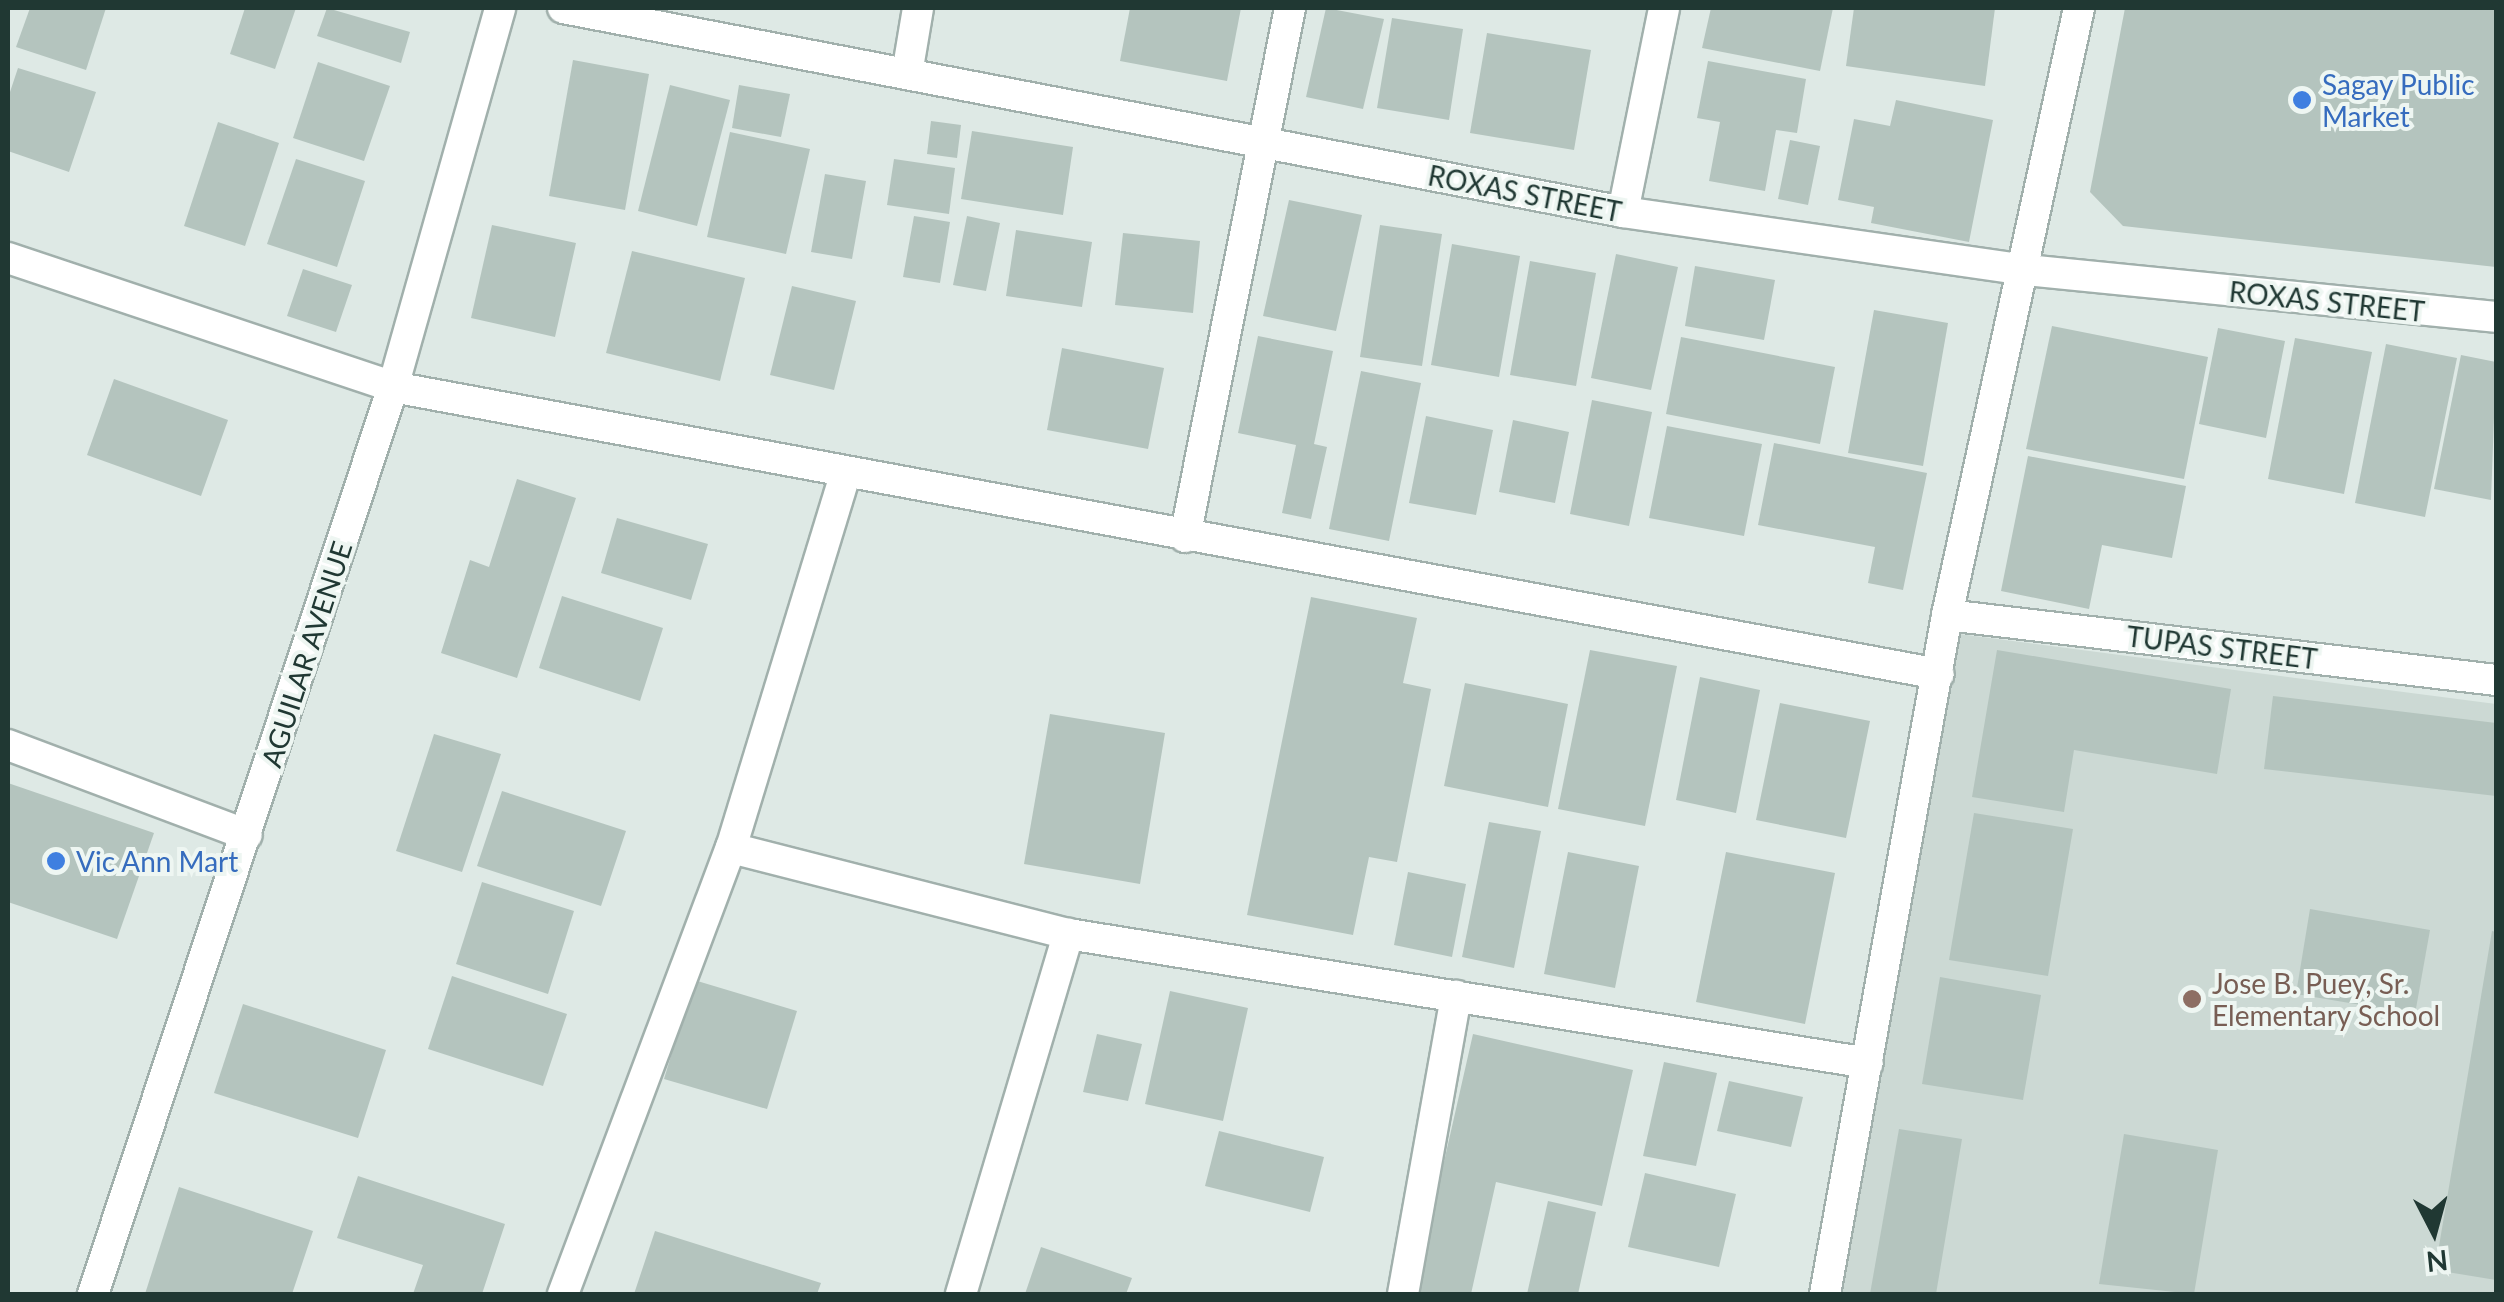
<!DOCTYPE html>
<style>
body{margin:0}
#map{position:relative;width:2504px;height:1302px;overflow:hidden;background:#dee9e5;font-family:Lato,sans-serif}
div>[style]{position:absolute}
.built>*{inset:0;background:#ccd9d4}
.building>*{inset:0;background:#b4c4be}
.roads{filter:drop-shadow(2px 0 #a1b0ac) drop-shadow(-2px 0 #a1b0ac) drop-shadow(0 2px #a1b0ac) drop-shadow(0 -2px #a1b0ac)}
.street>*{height:30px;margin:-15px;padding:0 15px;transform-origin:15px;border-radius:15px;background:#fff}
.secondary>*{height:30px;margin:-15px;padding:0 15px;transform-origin:15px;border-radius:15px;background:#fff}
.dots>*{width:28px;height:28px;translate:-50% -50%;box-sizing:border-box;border:5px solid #eef6f2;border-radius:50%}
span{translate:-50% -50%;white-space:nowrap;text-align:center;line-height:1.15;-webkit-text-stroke:8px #eef6f2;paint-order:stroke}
.shop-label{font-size:28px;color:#366cbe}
.left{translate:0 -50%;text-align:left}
.street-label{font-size:28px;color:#203833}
.education-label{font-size:28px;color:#785e54}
.frame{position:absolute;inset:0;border:10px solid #203833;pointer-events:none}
.north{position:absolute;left:2384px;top:1182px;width:100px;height:100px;-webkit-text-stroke:8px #eef6f2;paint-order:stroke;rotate:174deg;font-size:28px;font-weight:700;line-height:40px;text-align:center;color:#203833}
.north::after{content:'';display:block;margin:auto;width:35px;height:45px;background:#203833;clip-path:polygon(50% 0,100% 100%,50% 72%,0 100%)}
</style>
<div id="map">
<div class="built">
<i style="clip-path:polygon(1959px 634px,2496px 704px,2496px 1294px,1829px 1294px)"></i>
</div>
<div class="building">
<i style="clip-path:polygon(30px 8px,106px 8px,86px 70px,16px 47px)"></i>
<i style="clip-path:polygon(245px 8px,296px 8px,275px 69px,230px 54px)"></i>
<i style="clip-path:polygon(327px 8px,410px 32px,401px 63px,317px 36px)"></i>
<i style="clip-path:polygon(1130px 8px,1241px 8px,1227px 81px,1120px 61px)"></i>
<i style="clip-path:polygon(1326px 8px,1384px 19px,1363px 109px,1306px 97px)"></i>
<i style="clip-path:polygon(1711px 8px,1833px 8px,1820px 71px,1702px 48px)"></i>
<i style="clip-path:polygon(1854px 8px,1995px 8px,1985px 86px,1846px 66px)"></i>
<i style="clip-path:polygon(2125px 8px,2496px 8px,2496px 267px,2123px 226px,2090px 192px)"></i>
<i style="clip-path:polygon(1392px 18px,1463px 29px,1449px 120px,1377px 108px)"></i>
<i style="clip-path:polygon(1487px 33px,1591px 50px,1574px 150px,1470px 133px)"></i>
<i style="clip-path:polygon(573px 60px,649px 74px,625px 210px,549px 196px)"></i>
<i style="clip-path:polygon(1708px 61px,1806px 79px,1797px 133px,1776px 130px,1765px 191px,1709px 181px,1720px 122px,1697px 118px)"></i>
<i style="clip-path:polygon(318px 62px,390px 86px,364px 161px,293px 138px)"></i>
<i style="clip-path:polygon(18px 68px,96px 92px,69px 172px,8px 151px,8px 98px)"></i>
<i style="clip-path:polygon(670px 85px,730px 100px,697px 226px,638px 211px)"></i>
<i style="clip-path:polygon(739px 85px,790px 94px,781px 137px,732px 128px)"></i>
<i style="clip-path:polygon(1896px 100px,1993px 120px,1969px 242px,1871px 223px,1874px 207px,1838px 200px,1854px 119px,1890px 126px)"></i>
<i style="clip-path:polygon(931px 121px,961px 125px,957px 158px,927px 154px)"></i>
<i style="clip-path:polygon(218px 122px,279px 143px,245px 246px,184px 226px)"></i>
<i style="clip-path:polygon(972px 131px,1073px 147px,1063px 215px,961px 199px)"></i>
<i style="clip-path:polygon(730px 132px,810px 149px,786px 254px,707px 237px)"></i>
<i style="clip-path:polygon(1790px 140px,1820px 146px,1808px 205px,1778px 199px)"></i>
<i style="clip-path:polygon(296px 159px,365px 181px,337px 267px,267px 244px)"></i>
<i style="clip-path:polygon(894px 159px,955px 168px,949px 214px,887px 205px)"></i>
<i style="clip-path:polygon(825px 174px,866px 181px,852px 259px,811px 252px)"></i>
<i style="clip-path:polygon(1289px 200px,1362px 215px,1336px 331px,1263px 316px)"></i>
<i style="clip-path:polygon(914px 216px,950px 222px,940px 283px,903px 277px)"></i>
<i style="clip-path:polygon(967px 216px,1000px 223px,986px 291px,953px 285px)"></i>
<i style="clip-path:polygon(492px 225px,576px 243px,555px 337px,471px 318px)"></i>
<i style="clip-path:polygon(1380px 225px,1442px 234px,1422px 366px,1360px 357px)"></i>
<i style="clip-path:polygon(1016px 230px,1092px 242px,1082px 307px,1006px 296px)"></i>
<i style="clip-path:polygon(1123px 233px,1200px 241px,1193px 313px,1115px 305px)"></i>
<i style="clip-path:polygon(1452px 244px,1520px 256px,1499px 377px,1431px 365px)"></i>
<i style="clip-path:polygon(632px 251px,745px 278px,720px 381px,606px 353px)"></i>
<i style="clip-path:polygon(1616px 254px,1678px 267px,1651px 390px,1591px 378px)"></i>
<i style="clip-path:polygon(1530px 261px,1596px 273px,1576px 386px,1510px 375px)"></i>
<i style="clip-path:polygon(1695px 266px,1775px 280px,1764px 340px,1685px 326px)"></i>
<i style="clip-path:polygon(303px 269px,352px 285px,336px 332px,287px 316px)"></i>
<i style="clip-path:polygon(792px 286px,856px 301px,834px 390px,770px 375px)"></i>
<i style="clip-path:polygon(1874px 310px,1948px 323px,1923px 466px,1848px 453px)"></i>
<i style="clip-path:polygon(2052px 326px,2208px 357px,2184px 479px,2026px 449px)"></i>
<i style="clip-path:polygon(2218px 328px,2285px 341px,2266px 438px,2199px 424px)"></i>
<i style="clip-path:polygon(1258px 336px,1333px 351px,1314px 444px,1327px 447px,1311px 519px,1282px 513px,1296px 445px,1238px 433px)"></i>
<i style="clip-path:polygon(1681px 337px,1835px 367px,1820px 444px,1666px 414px)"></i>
<i style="clip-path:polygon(2295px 338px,2372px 352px,2344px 494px,2268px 479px)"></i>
<i style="clip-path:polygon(2386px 344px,2457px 358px,2425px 517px,2355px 503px)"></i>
<i style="clip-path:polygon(1062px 348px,1164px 368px,1148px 449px,1047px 430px)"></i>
<i style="clip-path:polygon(2461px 355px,2496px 362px,2491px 500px,2434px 489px)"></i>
<i style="clip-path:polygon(1361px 371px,1421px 383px,1389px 541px,1329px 529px)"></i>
<i style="clip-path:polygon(114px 379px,228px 420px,201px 496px,87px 455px)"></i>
<i style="clip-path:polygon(1592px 400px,1652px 412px,1629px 526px,1570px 514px)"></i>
<i style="clip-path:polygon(1426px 416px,1493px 430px,1476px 515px,1409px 503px)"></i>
<i style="clip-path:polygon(1513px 420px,1569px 432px,1555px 503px,1499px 492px)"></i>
<i style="clip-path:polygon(1667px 426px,1762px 444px,1744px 536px,1649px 518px)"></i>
<i style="clip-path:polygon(1774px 443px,1927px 473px,1903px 590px,1868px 583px,1875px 547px,1758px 525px)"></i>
<i style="clip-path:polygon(2028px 456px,2186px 486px,2172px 558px,2102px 545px,2089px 609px,2001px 591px)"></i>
<i style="clip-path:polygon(517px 479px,576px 498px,517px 678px,441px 653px,470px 560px,489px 567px)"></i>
<i style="clip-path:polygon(617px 518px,708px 544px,691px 600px,601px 573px)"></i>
<i style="clip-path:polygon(562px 596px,663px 628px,640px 701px,539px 668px)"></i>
<i style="clip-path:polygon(1311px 597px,1417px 618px,1403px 683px,1431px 689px,1397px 862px,1369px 857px,1353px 935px,1247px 915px)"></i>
<i style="clip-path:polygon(1590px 650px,1677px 666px,1645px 826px,1558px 809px)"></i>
<i style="clip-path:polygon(1997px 650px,2231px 689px,2217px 774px,2074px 750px,2064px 812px,1972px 797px)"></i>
<i style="clip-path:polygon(1700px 677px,1760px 690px,1736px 813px,1676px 800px)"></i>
<i style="clip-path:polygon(1465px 683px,1568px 704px,1548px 807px,1444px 786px)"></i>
<i style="clip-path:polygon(2273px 696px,2496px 723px,2496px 796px,2264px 769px)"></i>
<i style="clip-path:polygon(1780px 703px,1870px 721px,1846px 838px,1756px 820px)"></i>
<i style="clip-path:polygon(1050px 714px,1165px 733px,1140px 884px,1024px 864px)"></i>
<i style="clip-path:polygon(434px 734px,501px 754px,462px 872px,396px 851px)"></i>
<i style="clip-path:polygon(8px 783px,154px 833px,117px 939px,8px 902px)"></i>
<i style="clip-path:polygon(502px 791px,626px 831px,601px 906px,477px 866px)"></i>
<i style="clip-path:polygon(1974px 813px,2073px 829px,2048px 976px,1949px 960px)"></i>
<i style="clip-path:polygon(1489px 822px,1541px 831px,1514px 968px,1462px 957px)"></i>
<i style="clip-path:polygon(1568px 852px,1639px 866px,1615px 988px,1544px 974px)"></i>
<i style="clip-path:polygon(1726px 852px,1835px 873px,1805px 1024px,1696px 1002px)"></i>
<i style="clip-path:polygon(1408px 872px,1466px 884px,1452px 957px,1394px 945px)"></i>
<i style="clip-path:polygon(482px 882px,574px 911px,548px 994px,456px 964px)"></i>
<i style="clip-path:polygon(2310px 909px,2430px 930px,2415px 1014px,2296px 994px)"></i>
<i style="clip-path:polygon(2492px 931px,2496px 932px,2496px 1280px,2435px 1270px)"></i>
<i style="clip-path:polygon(452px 976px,567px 1014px,543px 1086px,428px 1049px)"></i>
<i style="clip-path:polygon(1940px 977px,2041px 995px,2023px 1100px,1922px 1084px)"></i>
<i style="clip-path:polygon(694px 980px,797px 1011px,767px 1109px,664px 1079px)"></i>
<i style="clip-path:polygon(1170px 991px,1248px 1008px,1223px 1121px,1145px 1104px)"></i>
<i style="clip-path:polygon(243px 1004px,386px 1050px,358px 1138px,214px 1093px)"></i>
<i style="clip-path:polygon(1097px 1034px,1142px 1044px,1128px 1101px,1083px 1092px)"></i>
<i style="clip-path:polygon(1473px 1034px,1633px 1070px,1602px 1206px,1496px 1182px,1471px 1294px,1414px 1294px)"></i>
<i style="clip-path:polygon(1664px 1062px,1717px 1073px,1696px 1166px,1643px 1156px)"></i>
<i style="clip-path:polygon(1729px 1081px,1803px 1097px,1791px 1147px,1717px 1131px)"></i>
<i style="clip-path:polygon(1899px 1129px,1962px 1139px,1936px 1294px,1870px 1294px)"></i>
<i style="clip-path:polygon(1219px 1131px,1324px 1157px,1310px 1212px,1205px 1186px)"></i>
<i style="clip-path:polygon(2124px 1134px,2218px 1150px,2194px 1294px,2099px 1284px)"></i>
<i style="clip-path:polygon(1645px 1173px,1736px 1194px,1719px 1267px,1628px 1247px)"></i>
<i style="clip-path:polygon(358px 1176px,505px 1224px,482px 1294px,413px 1294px,423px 1265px,337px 1238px)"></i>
<i style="clip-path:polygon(179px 1187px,313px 1231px,292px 1294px,145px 1294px)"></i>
<i style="clip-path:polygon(1548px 1201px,1596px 1212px,1578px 1294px,1527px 1294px)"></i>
<i style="clip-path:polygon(655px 1231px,821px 1283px,817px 1294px,634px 1294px)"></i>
<i style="clip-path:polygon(1041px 1247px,1132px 1278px,1126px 1294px,1025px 1294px)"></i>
</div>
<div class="roads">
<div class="street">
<i style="left:907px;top:74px;width:67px;rotate:-80.5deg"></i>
<i style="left:1623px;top:212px;width:208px;rotate:-78.6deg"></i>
<i style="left:8px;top:258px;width:406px;rotate:18.5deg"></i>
<i style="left:393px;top:387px;width:1572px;rotate:10.52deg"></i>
<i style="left:1185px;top:537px;width:539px;rotate:-78.77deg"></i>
<i style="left:1947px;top:615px;width:553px;rotate:6.75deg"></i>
<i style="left:8px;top:745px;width:255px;rotate:20.6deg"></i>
<i style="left:731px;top:848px;width:348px;rotate:14.3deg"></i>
<i style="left:1068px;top:934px;width:810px;rotate:9.16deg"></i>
<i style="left:563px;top:1294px;width:477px;rotate:-69.4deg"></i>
<i style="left:731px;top:848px;width:389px;rotate:-73deg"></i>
<i style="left:961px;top:1294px;width:376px;rotate:-73.4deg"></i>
<i style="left:1403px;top:1294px;width:303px;rotate:-79.9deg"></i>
<i style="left:1825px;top:1294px;width:690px;rotate:-79.81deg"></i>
<i style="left:1947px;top:615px;width:621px;rotate:-77.73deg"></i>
</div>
<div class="secondary">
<i style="left:563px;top:8px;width:1079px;rotate:10.89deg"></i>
<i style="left:1623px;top:212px;width:407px;rotate:8.2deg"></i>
<i style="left:2026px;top:270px;width:472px;rotate:5.7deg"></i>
<i style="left:93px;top:1294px;width:955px;rotate:-71.7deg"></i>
<i style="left:393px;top:387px;width:394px;rotate:-74.2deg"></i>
</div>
</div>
<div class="dots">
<i style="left:2302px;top:100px;background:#3f7fe0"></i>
<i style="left:56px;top:861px;background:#3f7fe0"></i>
<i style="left:2192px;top:999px;background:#8d6e63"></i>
</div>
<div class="shop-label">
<span class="left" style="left:2322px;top:100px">Sagay Public<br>Market</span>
<span class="left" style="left:76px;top:861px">Vic Ann Mart</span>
</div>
<div class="street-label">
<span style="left:1525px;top:193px;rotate:11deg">ROXAS STREET</span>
<span style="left:2327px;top:301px;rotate:6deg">ROXAS STREET</span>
<span style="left:2222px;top:647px;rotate:7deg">TUPAS STREET</span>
<span style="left:306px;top:654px;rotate:-72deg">AGUILAR AVENUE</span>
</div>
<div class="education-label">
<span class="left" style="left:2212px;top:999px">Jose B. Puey, Sr.<br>Elementary School</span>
</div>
<div class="frame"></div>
<div class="north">N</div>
</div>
